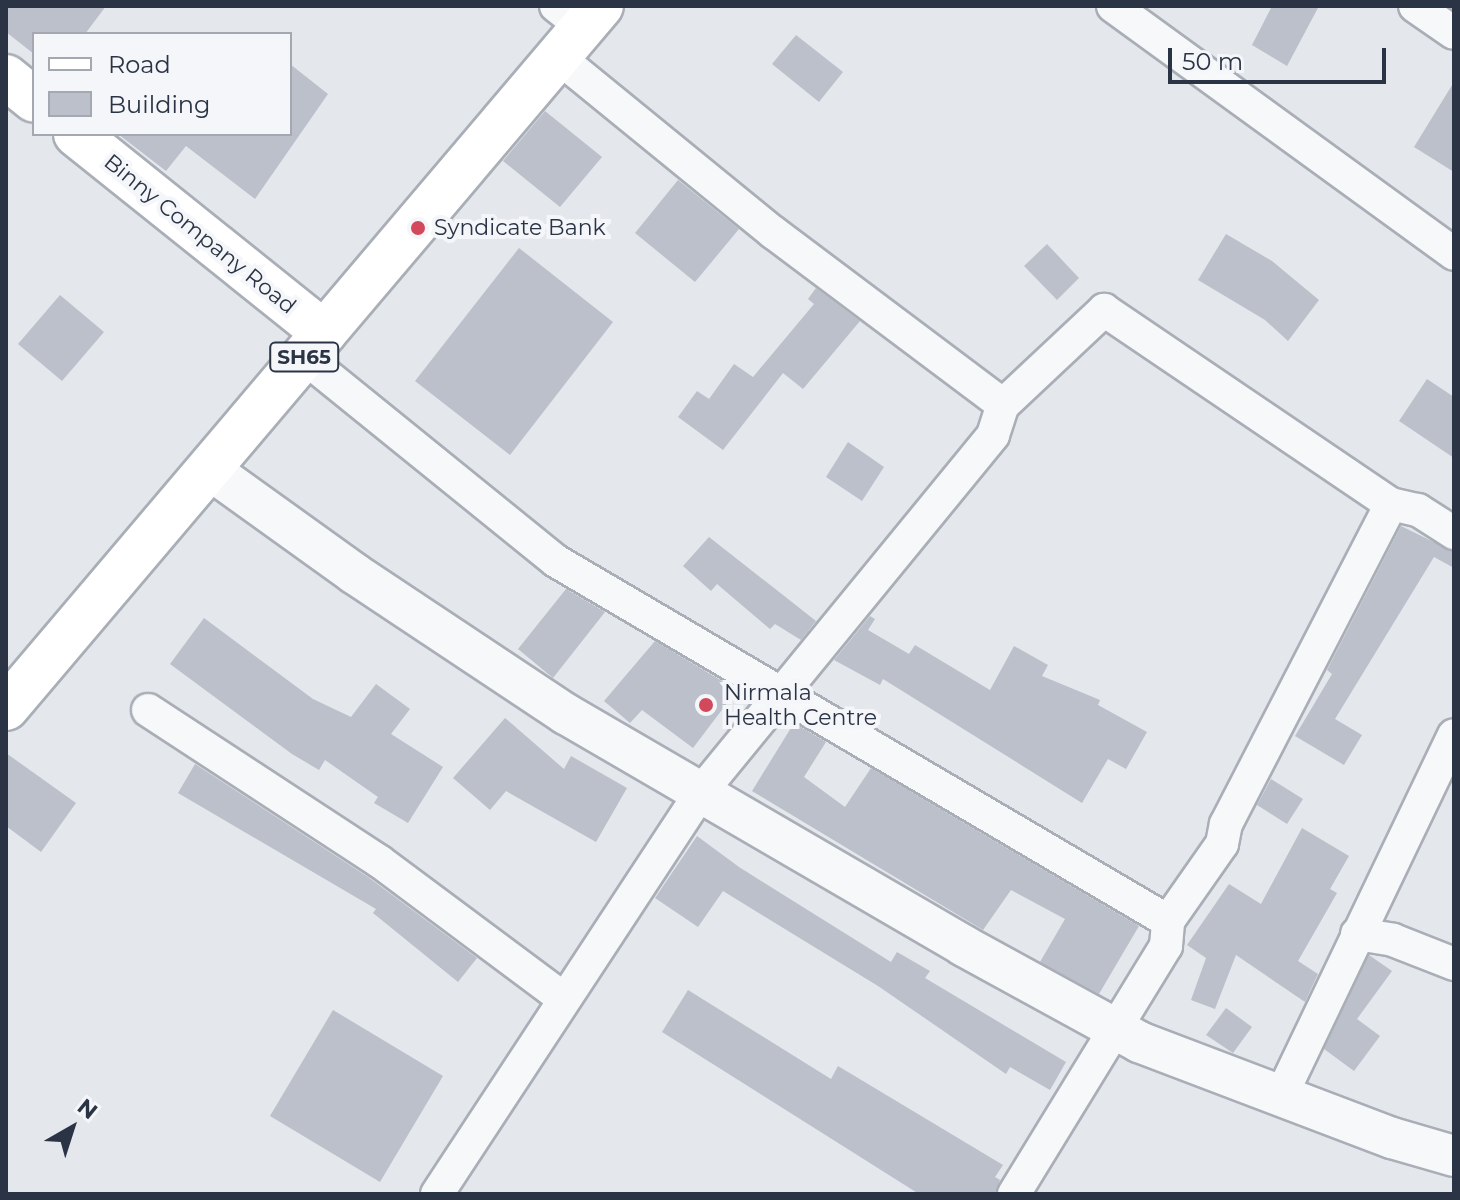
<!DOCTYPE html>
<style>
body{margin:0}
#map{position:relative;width:1460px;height:1200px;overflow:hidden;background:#e4e7ec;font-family:Montserrat,sans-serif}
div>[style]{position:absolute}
.building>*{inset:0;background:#bbc0ca}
.roads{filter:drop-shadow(2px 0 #a9aeb7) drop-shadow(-2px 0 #a9aeb7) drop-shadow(0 2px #a9aeb7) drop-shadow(0 -2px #a9aeb7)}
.minor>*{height:32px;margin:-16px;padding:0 16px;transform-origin:16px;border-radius:16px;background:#f7f8fa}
.tertiary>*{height:40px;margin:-20px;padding:0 20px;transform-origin:20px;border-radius:20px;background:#f7f8fa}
.secondary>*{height:44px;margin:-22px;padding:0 22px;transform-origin:22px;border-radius:22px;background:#fff}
.primary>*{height:44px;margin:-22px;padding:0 22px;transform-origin:22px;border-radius:22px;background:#fff}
.dots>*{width:22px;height:22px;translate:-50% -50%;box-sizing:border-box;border:4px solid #f4f6f9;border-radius:50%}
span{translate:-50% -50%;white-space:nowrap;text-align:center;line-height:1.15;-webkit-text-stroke:8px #f4f6f9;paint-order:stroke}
.shield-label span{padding:2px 6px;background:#f4f6f9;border:2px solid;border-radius:6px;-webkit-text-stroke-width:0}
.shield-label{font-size:20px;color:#2b3445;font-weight:700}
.poi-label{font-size:22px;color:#2b3445}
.left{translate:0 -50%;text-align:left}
.street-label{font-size:22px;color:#2b3445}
.frame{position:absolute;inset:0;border:8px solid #2b3445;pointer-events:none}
.legend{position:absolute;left:32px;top:32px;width:260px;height:104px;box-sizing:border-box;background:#f4f6f9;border:2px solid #a4a8b1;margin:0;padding:10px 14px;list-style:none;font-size:24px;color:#2b3445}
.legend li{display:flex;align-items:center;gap:16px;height:40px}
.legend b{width:40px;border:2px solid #a4a8b1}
.north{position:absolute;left:32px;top:1088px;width:80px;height:80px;-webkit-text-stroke:6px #f4f6f9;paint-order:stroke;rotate:39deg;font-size:22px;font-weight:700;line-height:32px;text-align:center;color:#2b3445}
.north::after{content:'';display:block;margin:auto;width:28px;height:36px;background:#2b3445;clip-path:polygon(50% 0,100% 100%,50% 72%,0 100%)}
.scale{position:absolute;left:1168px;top:48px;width:218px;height:36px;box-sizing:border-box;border:4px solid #2b3445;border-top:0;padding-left:10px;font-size:24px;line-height:28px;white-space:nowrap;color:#2b3445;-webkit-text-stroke:6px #f4f6f9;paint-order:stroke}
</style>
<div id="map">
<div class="building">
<i style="clip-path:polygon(6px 6px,106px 6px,85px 34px,34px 34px,34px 54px,6px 32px)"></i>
<i style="clip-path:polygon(1272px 6px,1319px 6px,1287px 66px,1252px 45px)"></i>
<i style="clip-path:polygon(796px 35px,843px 72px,819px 102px,772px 64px)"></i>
<i style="clip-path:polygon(290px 64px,328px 94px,255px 199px,186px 146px,166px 171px,118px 134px,290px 134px)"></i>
<i style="clip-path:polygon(1454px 82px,1454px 172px,1414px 147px)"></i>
<i style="clip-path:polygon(545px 111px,602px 157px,560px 207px,503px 161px)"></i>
<i style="clip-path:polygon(678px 180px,739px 229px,695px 282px,635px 233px)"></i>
<i style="clip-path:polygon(1226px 234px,1272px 261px,1319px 300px,1288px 341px,1265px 320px,1198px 280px)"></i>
<i style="clip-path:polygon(1047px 244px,1079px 278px,1057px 300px,1024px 266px)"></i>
<i style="clip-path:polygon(519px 248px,613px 322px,510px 455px,415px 381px)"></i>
<i style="clip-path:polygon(816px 288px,860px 321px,803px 389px,783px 373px,723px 450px,678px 417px,697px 391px,709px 399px,734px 364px,753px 377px,814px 304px,808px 299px)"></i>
<i style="clip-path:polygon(60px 295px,104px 332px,62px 381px,18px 344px)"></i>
<i style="clip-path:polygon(1427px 379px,1454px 397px,1454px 458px,1399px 421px)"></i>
<i style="clip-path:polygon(848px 442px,884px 467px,862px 501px,826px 477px)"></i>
<i style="clip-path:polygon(1401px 526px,1454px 552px,1454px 568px,1434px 557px,1335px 719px,1362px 735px,1344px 765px,1295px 736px,1332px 674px,1327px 670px)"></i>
<i style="clip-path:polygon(709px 537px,816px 621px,801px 640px,775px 624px,770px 629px,717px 584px,711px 591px,683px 566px)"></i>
<i style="clip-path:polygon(566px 589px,605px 612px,553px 678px,518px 649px)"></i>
<i style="clip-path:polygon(870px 616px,875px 619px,868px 630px,909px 654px,915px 645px,990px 690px,1014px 646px,1048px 665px,1042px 676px,1100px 700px,1098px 705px,1147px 732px,1126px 769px,1108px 759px,1082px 803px,883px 679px,880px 685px,834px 660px)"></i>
<i style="clip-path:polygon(204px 618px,313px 699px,351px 717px,376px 684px,410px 709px,391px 734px,443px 767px,408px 823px,374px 803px,378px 797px,325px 760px,319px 770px,292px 754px,170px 664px)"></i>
<i style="clip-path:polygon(655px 641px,737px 690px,693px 748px,642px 710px,630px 723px,604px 701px)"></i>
<i style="clip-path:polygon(505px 718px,564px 769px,571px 756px,627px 788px,596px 842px,506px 791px,490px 810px,453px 778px)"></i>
<i style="clip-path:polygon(794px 723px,826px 742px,804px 777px,845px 807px,871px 768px,1139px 926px,1099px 994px,1040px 962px,1065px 919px,1011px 890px,983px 930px,752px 791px)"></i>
<i style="clip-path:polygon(6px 753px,76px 803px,41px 852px,6px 826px)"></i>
<i style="clip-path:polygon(195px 764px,368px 877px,477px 958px,458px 982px,373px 913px,376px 909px,178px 793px)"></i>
<i style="clip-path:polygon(1271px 779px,1303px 799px,1287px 824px,1257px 805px)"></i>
<i style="clip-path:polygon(1302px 828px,1349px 856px,1330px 889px,1337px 893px,1298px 961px,1318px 974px,1305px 1002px,1236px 955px,1215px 1009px,1191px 1000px,1206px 958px,1187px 945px,1229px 884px,1261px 904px)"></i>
<i style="clip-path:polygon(697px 836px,739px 867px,891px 962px,897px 952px,930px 971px,925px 978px,1066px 1062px,1050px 1090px,1010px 1067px,1006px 1074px,878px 986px,723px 891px,698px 927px,655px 898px)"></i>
<i style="clip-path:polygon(1369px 955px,1392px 971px,1357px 1019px,1380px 1036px,1354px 1071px,1324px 1049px)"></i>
<i style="clip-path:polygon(688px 990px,831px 1079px,838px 1066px,1003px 1165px,995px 1177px,1000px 1180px,995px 1194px,919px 1194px,662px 1032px)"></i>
<i style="clip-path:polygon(1226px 1008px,1252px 1027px,1233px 1053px,1206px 1035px)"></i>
<i style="clip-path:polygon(333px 1010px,443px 1076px,380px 1182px,270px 1116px)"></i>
</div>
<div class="roads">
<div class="minor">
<i style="left:556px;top:6px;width:34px;rotate:38deg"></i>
<i style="left:1113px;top:6px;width:422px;rotate:36deg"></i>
<i style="left:1415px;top:6px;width:47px;rotate:34.7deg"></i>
<i style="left:558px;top:57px;width:279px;rotate:39.2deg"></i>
<i style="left:774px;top:233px;width:286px;rotate:36.9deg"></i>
<i style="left:304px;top:357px;width:324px;rotate:39deg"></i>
<i style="left:556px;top:561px;width:710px;rotate:30.47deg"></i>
<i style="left:148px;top:710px;width:276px;rotate:33.2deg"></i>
<i style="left:379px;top:861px;width:229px;rotate:36.7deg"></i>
<i style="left:1357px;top:934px;width:36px;rotate:9deg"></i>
<i style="left:1393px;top:940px;width:66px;rotate:21.5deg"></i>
<i style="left:1281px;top:1096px;width:400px;rotate:-64.4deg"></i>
<i style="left:437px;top:1194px;width:481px;rotate:-56.7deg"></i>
<i style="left:701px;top:792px;width:461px;rotate:-50.7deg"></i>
<i style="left:993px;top:435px;width:32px;rotate:-72deg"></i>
<i style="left:1003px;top:405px;width:139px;rotate:-43.2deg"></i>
<i style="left:1104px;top:310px;width:346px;rotate:34.1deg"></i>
<i style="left:1391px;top:504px;width:28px;rotate:13deg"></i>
<i style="left:1418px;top:510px;width:43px;rotate:32.6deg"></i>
<i style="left:1014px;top:1194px;width:291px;rotate:-58.5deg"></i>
<i style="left:1166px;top:946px;width:25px;rotate:-85deg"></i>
<i style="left:1168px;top:921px;width:94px;rotate:-55deg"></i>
<i style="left:1222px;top:844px;width:20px;rotate:-79deg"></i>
<i style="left:1226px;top:824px;width:360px;rotate:-62.7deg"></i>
</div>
<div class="tertiary">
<i style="left:209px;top:469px;width:180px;rotate:35.7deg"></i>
<i style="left:355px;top:574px;width:253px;rotate:33.6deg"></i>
<i style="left:566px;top:714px;width:461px;rotate:30.2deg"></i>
<i style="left:964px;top:946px;width:200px;rotate:28.7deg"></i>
<i style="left:1139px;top:1042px;width:271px;rotate:20.8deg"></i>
<i style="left:1392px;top:1138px;width:65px;rotate:16.2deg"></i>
</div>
<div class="secondary">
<i style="left:6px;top:77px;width:36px;rotate:39deg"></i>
<i style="left:76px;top:134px;width:318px;rotate:38.7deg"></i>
</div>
<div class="primary">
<i style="left:6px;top:708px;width:920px;rotate:-49.72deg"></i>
</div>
</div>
<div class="dots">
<i style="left:418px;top:228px;background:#d1495b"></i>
<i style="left:706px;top:705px;background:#d1495b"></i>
</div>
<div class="shield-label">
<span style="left:304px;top:357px">SH65</span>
</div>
<div class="poi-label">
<span class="left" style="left:434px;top:228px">Syndicate Bank</span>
<span class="left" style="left:724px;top:705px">Nirmala<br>Health Centre</span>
</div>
<div class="street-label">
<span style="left:200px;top:234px;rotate:39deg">Binny Company Road</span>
</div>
<div class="frame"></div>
<ul class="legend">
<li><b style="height:10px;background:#fff"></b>Road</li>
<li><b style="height:22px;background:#bbc0ca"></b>Building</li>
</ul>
<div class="north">N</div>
<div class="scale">50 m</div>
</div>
